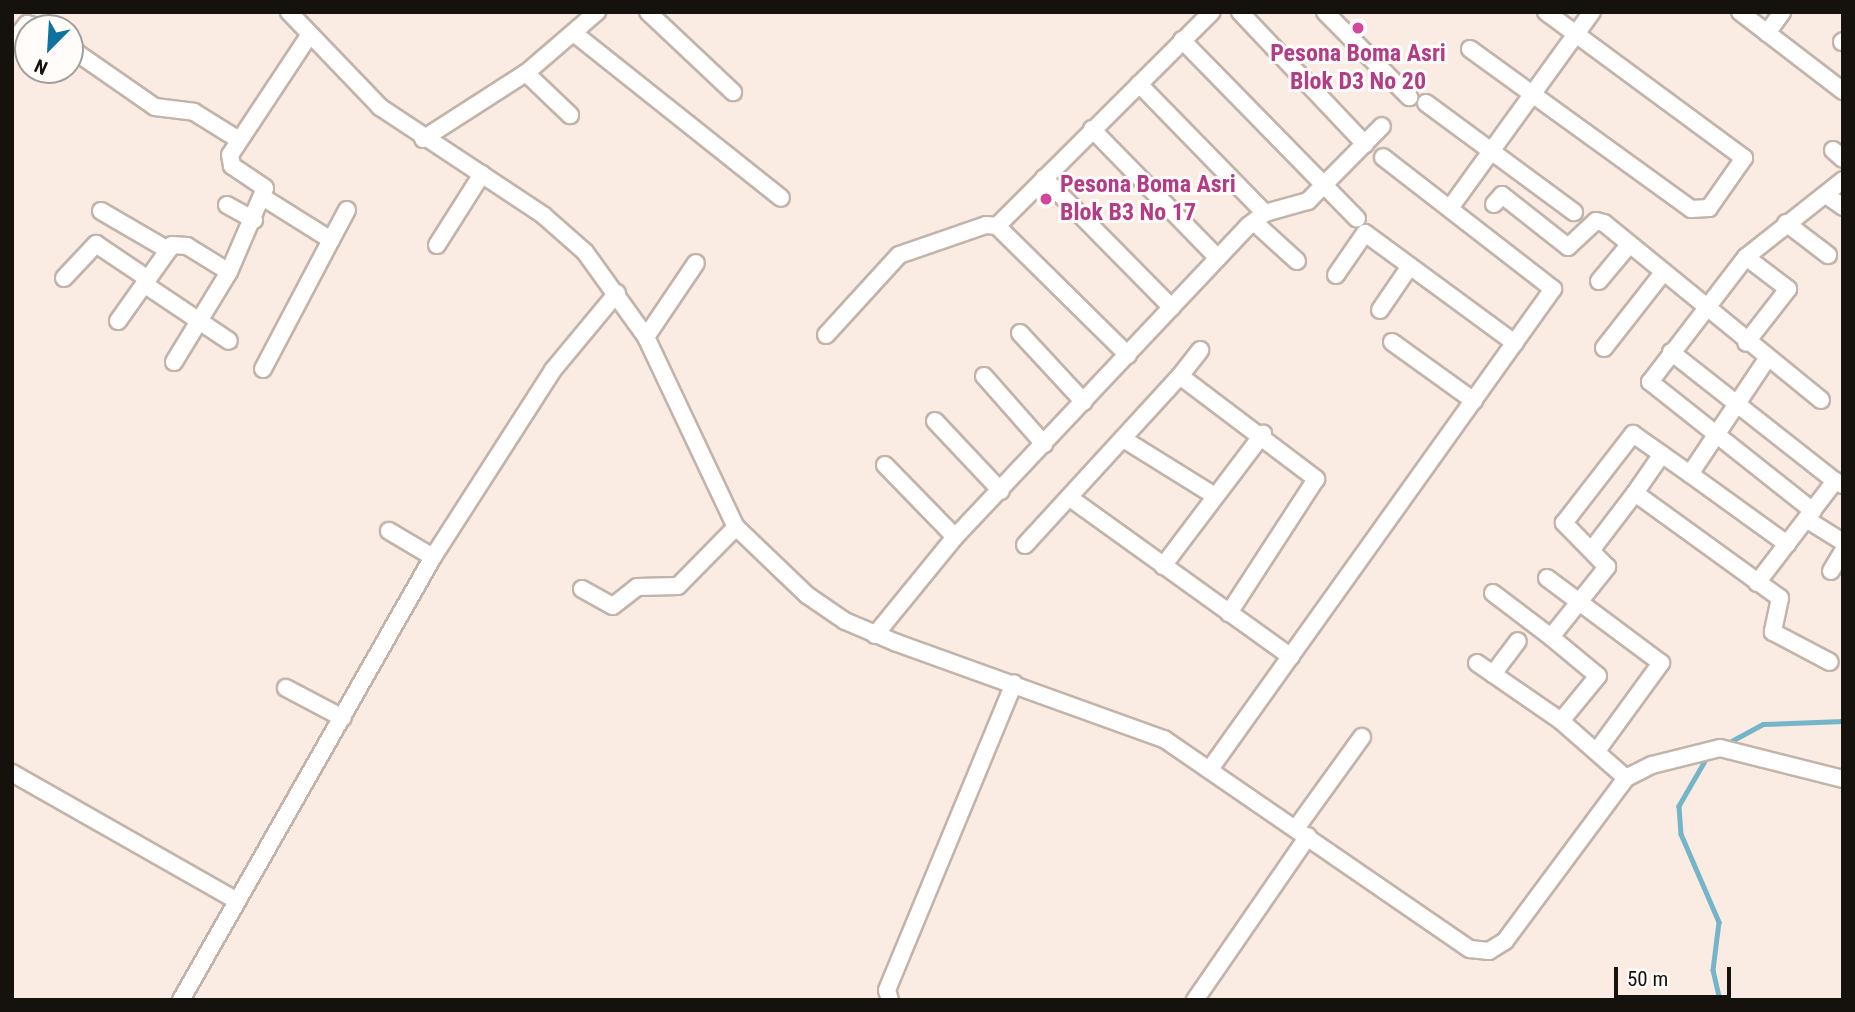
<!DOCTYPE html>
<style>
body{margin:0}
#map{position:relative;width:1855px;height:1012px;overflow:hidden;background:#faece2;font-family:"Roboto Condensed",sans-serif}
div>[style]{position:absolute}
.stream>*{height:4.5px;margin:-2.25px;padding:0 2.25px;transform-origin:2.25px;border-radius:2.25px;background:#75b5c9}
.roads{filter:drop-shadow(2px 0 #c2b4ab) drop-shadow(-2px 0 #c2b4ab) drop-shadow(0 2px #c2b4ab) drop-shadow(0 -2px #c2b4ab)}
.minor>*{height:16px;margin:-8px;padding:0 8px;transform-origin:8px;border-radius:8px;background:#fff}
.dots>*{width:19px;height:19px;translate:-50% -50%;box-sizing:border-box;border:4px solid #fffcfa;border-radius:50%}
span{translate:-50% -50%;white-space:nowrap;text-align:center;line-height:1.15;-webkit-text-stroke:6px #fffcfa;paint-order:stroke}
.hotel-label{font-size:24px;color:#b23c85;font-weight:700}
.left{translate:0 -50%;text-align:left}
.frame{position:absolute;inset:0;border:14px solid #15110d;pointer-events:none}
.north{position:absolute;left:14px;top:14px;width:70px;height:70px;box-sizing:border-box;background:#fffcfa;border:2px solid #a19e9b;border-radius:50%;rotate:204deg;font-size:19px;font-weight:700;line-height:28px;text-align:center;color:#15110d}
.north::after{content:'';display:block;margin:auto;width:24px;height:32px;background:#0f729f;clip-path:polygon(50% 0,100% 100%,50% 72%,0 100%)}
.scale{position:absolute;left:1614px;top:967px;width:117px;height:32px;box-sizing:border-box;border:4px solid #15110d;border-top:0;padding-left:9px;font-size:21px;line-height:24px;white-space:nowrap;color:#15110d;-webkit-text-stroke:5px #fffcfa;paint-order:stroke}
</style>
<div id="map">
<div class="stream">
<i style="left:1726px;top:744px;width:42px;rotate:-28.4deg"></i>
<i style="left:1763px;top:724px;width:80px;rotate:-2.1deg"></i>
<i style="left:1708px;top:756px;width:58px;rotate:120.1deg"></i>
<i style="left:1679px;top:806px;width:28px;rotate:86deg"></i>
<i style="left:1681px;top:834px;width:96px;rotate:66.6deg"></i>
<i style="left:1719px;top:922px;width:48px;rotate:97.1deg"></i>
<i style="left:1713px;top:970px;width:31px;rotate:77deg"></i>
</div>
<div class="roads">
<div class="minor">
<i style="left:289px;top:12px;width:132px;rotate:46.2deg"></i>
<i style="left:380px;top:107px;width:196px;rotate:33.5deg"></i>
<i style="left:543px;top:215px;width:56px;rotate:41.4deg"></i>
<i style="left:585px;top:252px;width:105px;rotate:54.3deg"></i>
<i style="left:646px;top:337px;width:210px;rotate:64.7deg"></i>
<i style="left:736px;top:527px;width:98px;rotate:43.8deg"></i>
<i style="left:807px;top:595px;width:46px;rotate:34.4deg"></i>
<i style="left:845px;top:621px;width:56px;rotate:22.9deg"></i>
<i style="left:897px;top:643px;width:284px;rotate:19.8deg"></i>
<i style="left:1164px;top:739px;width:371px;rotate:34.5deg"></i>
<i style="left:1470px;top:949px;width:19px;rotate:6deg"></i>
<i style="left:1489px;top:951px;width:19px;rotate:-32deg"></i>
<i style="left:1505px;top:941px;width:203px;rotate:-53.4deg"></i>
<i style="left:1626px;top:778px;width:29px;rotate:-27deg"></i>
<i style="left:1652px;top:765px;width:70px;rotate:-14deg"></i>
<i style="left:1720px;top:748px;width:127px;rotate:14.1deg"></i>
<i style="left:648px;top:12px;width:117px;rotate:43.3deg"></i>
<i style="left:1240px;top:12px;width:182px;rotate:46.6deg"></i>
<i style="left:1325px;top:12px;width:120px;rotate:45.3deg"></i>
<i style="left:1740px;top:12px;width:130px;rotate:37.5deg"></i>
<i style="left:1767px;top:33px;width:26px;rotate:-54deg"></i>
<i style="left:575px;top:34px;width:263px;rotate:38.5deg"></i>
<i style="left:1182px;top:40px;width:250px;rotate:45.6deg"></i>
<i style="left:1842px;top:42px;width:1px;rotate:-45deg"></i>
<i style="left:12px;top:43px;width:24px;rotate:-52deg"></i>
<i style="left:27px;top:24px;width:15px;rotate:16deg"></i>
<i style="left:70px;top:48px;width:103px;rotate:34.8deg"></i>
<i style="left:155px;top:107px;width:39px;rotate:7deg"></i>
<i style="left:194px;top:112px;width:53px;rotate:31.9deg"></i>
<i style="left:1470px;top:49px;width:273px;rotate:35.9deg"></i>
<i style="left:1691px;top:209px;width:18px;rotate:-3deg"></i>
<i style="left:1709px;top:208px;width:61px;rotate:-55deg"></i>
<i style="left:1744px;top:158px;width:246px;rotate:-143.6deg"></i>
<i style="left:526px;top:73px;width:61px;rotate:43.7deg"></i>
<i style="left:1139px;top:84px;width:180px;rotate:45.7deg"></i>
<i style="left:1426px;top:103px;width:184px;rotate:36.4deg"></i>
<i style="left:1092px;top:129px;width:180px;rotate:45.7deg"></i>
<i style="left:423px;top:139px;width:122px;rotate:-32.7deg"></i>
<i style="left:526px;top:73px;width:94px;rotate:-40.7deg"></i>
<i style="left:1833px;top:150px;width:13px;rotate:42deg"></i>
<i style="left:1044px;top:178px;width:182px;rotate:45.4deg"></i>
<i style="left:1826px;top:195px;width:21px;rotate:35deg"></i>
<i style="left:1494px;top:204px;width:12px;rotate:-48deg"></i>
<i style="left:1502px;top:195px;width:84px;rotate:38.2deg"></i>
<i style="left:1568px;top:247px;width:38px;rotate:-43deg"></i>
<i style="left:1596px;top:221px;width:8px;rotate:14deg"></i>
<i style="left:1604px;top:223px;width:280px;rotate:39.2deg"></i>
<i style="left:227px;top:205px;width:31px;rotate:29deg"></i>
<i style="left:1450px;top:208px;width:242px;rotate:-54.1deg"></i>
<i style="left:101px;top:211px;width:78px;rotate:30.2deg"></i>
<i style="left:1254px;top:222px;width:58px;rotate:42.2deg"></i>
<i style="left:1786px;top:223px;width:53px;rotate:37.3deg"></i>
<i style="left:997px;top:226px;width:303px;rotate:-44.9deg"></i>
<i style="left:331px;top:240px;width:34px;rotate:-62deg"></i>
<i style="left:437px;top:245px;width:84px;rotate:-57.6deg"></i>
<i style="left:1746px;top:257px;width:53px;rotate:37.3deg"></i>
<i style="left:1788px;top:289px;width:68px;rotate:127.9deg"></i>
<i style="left:1336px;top:275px;width:51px;rotate:-55.4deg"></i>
<i style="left:1365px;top:233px;width:186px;rotate:36.3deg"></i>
<i style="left:64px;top:278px;width:47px;rotate:-46.7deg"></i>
<i style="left:96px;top:244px;width:63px;rotate:33.9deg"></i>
<i style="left:1599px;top:281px;width:47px;rotate:-50.2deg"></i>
<i style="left:144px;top:284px;width:102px;rotate:33.8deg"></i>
<i style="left:1380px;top:310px;width:53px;rotate:-55.7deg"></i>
<i style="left:118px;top:321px;width:93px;rotate:-54.6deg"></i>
<i style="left:172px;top:245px;width:15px;rotate:4deg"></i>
<i style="left:187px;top:246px;width:49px;rotate:31.8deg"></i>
<i style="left:229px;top:272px;width:91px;rotate:-66.8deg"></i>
<i style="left:265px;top:188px;width:40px;rotate:-146deg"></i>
<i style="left:232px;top:166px;width:11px;rotate:-100deg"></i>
<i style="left:230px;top:155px;width:145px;rotate:-56.5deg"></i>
<i style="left:1020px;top:333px;width:94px;rotate:47.2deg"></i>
<i style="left:826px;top:335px;width:108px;rotate:-47.6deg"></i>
<i style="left:899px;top:255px;width:92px;rotate:-19deg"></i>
<i style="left:986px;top:225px;width:11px;rotate:5deg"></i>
<i style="left:997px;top:226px;width:184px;rotate:44.6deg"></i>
<i style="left:646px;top:337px;width:89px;rotate:-56deg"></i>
<i style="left:1392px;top:342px;width:101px;rotate:35.7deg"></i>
<i style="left:1604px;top:348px;width:94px;rotate:-51.9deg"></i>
<i style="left:1671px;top:352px;width:209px;rotate:38.2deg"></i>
<i style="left:174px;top:362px;width:105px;rotate:-58.6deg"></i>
<i style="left:263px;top:369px;width:146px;rotate:-62.2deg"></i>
<i style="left:331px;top:240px;width:79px;rotate:-147.9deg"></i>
<i style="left:984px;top:376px;width:91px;rotate:48.6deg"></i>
<i style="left:1180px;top:376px;width:33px;rotate:-52deg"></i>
<i style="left:935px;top:421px;width:96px;rotate:46.7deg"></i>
<i style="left:1125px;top:440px;width:106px;rotate:31.9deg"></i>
<i style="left:885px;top:465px;width:100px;rotate:45.8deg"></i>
<i style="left:1690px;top:474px;width:120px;rotate:35.8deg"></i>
<i style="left:1635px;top:493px;width:47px;rotate:-55.3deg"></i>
<i style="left:1070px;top:498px;width:272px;rotate:35.7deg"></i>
<i style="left:1813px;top:511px;width:208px;rotate:-141.6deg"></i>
<i style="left:1650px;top:382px;width:158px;rotate:-52.5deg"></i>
<i style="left:1746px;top:257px;width:124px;rotate:-38.4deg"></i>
<i style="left:1806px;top:519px;width:44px;rotate:31.9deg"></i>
<i style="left:389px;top:531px;width:51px;rotate:30.6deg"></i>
<i style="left:1025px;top:545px;width:229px;rotate:-47.5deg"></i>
<i style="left:1180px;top:376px;width:171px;rotate:37.1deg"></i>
<i style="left:1316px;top:479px;width:160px;rotate:123deg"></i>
<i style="left:1593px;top:548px;width:69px;rotate:-52.6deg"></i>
<i style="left:1635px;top:493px;width:179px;rotate:35.9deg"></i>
<i style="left:1780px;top:598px;width:35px;rotate:102deg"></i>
<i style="left:1773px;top:632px;width:64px;rotate:27.8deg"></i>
<i style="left:1163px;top:566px;width:166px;rotate:-52.9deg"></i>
<i style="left:1831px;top:571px;width:23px;rotate:-59deg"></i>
<i style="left:1547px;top:578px;width:142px;rotate:36.7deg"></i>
<i style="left:1661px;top:663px;width:105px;rotate:126.1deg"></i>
<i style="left:1757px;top:583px;width:128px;rotate:-52.6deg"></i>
<i style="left:1835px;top:481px;width:9px;rotate:27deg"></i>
<i style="left:582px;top:589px;width:35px;rotate:29deg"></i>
<i style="left:613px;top:606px;width:31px;rotate:-38deg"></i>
<i style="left:637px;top:587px;width:41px;rotate:-1.4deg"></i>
<i style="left:678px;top:586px;width:83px;rotate:-45.5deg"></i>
<i style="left:1493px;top:593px;width:73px;rotate:37.2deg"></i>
<i style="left:875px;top:635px;width:127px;rotate:-50.8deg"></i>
<i style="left:955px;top:537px;width:427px;rotate:-46.7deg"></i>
<i style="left:1248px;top:226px;width:21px;rotate:-37deg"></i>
<i style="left:1265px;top:213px;width:45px;rotate:-15.6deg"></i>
<i style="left:1308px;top:201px;width:105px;rotate:-45.4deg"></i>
<i style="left:1477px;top:663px;width:102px;rotate:34.6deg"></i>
<i style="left:1493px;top:674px;width:41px;rotate:-52.9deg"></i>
<i style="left:286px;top:688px;width:64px;rotate:27.8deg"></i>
<i style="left:1210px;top:769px;width:590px;rotate:-54.45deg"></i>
<i style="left:1553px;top:289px;width:215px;rotate:-142.2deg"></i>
<i style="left:12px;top:773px;width:257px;rotate:29.6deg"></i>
<i style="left:1626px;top:778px;width:86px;rotate:-138.8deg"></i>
<i style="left:1561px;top:721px;width:58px;rotate:-50.6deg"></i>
<i style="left:1598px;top:676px;width:61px;rotate:-140.3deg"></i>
<i style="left:1551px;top:637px;width:90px;rotate:-51.3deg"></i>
<i style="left:1607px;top:567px;width:62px;rotate:-134.3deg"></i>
<i style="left:1564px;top:523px;width:113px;rotate:-52.2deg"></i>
<i style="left:1633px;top:434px;width:70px;rotate:35.1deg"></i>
<i style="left:1690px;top:474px;width:138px;rotate:-56.2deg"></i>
<i style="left:1297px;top:827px;width:111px;rotate:-54.2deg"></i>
<i style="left:181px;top:1000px;width:510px;rotate:-60.37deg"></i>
<i style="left:433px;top:557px;width:222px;rotate:-57.3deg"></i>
<i style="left:553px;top:370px;width:100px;rotate:-50.3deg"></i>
<i style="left:890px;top:1000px;width:10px;rotate:-107deg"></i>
<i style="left:887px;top:990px;width:332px;rotate:-67.5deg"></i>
<i style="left:1195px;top:1000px;width:199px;rotate:-55.4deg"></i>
</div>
</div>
<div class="dots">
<i style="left:1358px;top:28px;background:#d1479c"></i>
<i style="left:1046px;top:199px;background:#d1479c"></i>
</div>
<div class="hotel-label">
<span style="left:1358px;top:68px">Pesona Boma Asri<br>Blok D3 No 20</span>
<span class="left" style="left:1060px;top:199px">Pesona Boma Asri<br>Blok B3 No 17</span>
</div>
<div class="frame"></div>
<div class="north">N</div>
<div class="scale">50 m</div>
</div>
